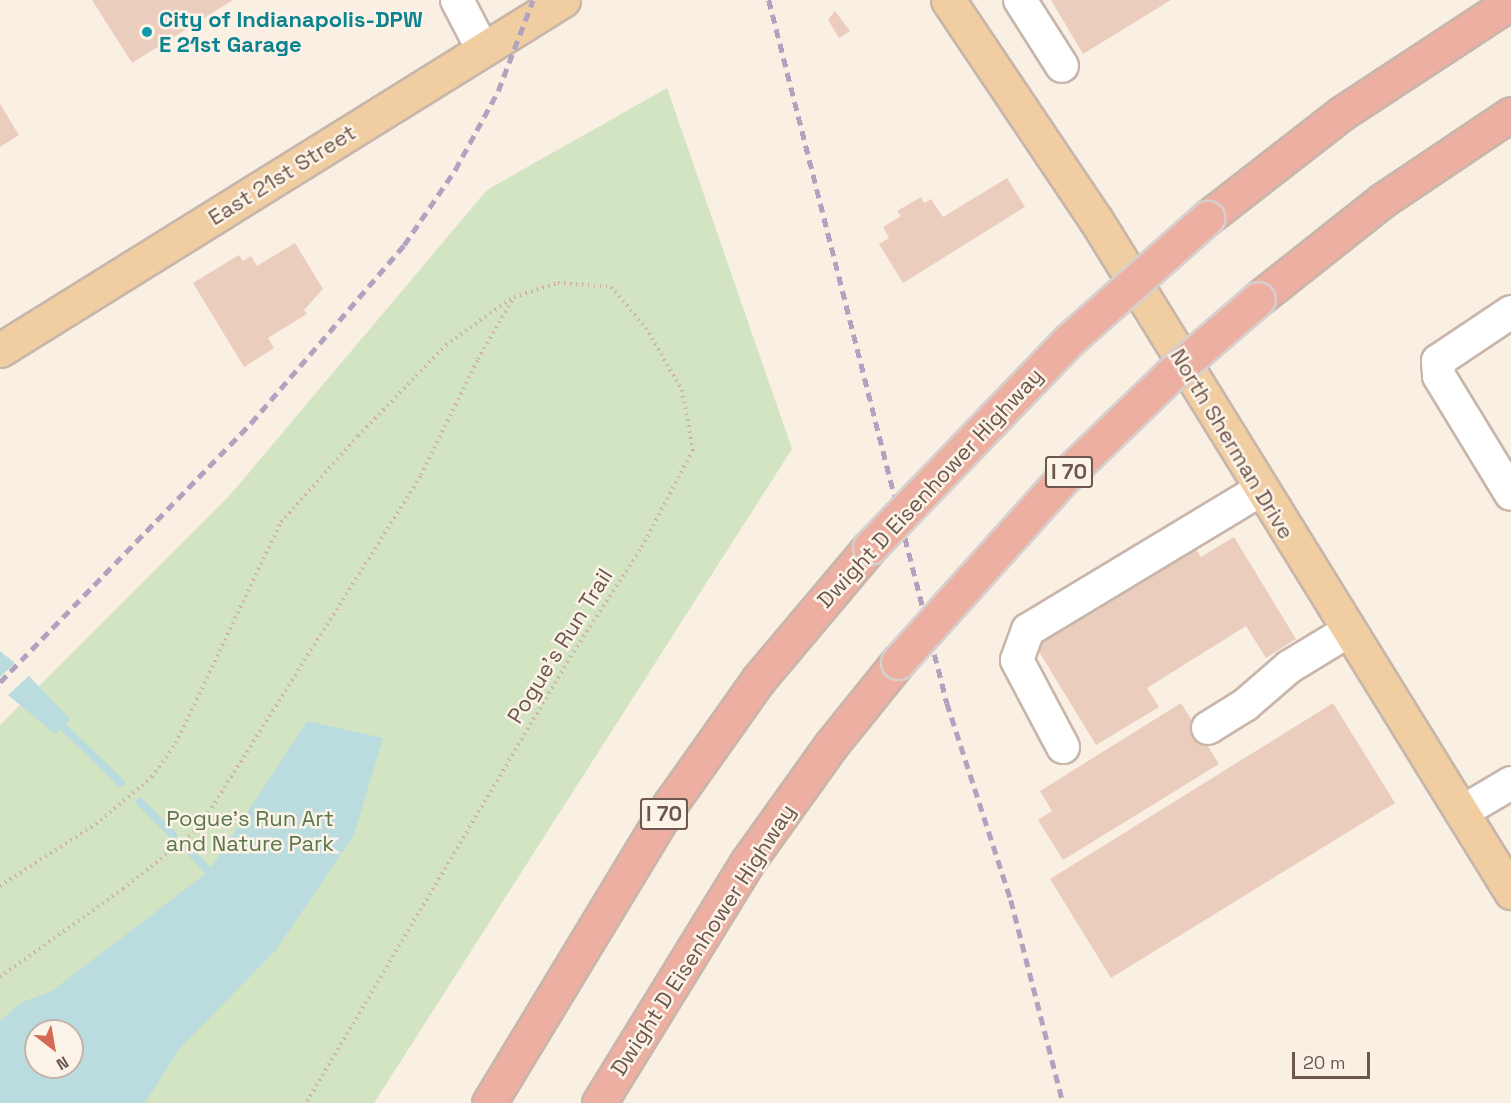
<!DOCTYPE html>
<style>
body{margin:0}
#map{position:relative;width:1511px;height:1103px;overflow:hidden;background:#f9efe3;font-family:"Space Grotesk",sans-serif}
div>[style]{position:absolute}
.green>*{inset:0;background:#d3e4c3}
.water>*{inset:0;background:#badcdf}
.stream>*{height:8px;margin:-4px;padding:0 4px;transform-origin:4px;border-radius:4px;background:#badcdf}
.building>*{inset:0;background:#ebcdbe}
.path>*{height:4px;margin-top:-2px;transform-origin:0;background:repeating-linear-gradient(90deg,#cfb0a2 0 1.5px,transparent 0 6px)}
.roads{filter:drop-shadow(2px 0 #c8b6ab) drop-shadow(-2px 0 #c8b6ab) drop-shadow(0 2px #c8b6ab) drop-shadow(0 -2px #c8b6ab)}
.minor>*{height:32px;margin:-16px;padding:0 16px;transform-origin:16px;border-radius:16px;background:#fff}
.major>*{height:33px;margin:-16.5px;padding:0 16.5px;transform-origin:16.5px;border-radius:16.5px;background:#f0cea2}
.highway>*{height:33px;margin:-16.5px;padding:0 16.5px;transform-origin:16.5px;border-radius:16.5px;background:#ecafa1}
.rail>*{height:4.5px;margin-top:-2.25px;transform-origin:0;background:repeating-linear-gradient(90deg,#b1a3c0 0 9px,transparent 0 15px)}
.bridges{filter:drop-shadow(2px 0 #d6d0cd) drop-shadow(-2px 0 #d6d0cd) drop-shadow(0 2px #d6d0cd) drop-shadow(0 -2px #d6d0cd)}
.highway-bridge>*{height:33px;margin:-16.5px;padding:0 16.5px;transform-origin:16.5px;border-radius:16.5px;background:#ecafa1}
.dots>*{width:16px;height:16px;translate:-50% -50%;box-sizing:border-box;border:3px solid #fcf3e8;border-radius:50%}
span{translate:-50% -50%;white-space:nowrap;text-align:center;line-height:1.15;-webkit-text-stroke:5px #fcf3e8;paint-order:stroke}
.shield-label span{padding:2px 4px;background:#fcf3e8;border:2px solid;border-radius:4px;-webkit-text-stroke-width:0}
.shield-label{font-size:21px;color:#6d564c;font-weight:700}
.culture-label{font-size:22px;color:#0d838f;font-weight:700}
.left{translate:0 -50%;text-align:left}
.street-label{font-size:22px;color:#6d564c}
.park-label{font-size:22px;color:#5a7849}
.north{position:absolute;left:24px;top:1019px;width:60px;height:60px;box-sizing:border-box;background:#fcf3e8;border:2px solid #c3b4aa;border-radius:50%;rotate:149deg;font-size:16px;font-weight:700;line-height:24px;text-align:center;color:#6d564c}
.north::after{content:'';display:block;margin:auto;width:21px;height:27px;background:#d46a56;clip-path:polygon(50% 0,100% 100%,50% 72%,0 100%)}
.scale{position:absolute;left:1292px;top:1052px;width:78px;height:27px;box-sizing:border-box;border:3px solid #6d564c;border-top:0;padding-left:8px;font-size:18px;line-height:21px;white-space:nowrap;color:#6d564c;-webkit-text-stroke:4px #fcf3e8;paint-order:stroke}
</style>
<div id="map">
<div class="green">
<i style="clip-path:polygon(evenodd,667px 88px,792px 449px,374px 1103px,0 1103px,0 725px,230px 495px,487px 190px,667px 88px,36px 1031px,72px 1031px,72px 1067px,36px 1067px,36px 1031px)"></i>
</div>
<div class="water">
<i style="clip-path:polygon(0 651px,15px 663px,0 677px)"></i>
<i style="clip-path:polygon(29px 676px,70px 719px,55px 734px,8px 695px)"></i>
<i style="clip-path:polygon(evenodd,307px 721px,383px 738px,354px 835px,276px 950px,180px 1048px,145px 1103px,0 1103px,0 1021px,22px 1002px,52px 991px,209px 871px,307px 721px,36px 1031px,72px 1031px,72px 1067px,36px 1067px,36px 1031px)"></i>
</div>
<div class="stream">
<i style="left:55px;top:719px;width:92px;rotate:44.1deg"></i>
<i style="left:140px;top:802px;width:47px;rotate:45deg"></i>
<i style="left:192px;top:854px;width:24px;rotate:45deg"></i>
</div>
<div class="building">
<i style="clip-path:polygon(92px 0,233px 0,132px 63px)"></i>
<i style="clip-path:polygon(1051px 0,1171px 0,1083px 54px)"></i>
<i style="clip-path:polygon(835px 11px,850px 31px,839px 38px,828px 20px)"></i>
<i style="clip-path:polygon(0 104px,19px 135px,0 147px)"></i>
<i style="clip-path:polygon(1007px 178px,1025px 207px,903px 283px,879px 244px,889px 238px,883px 227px,901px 216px,897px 211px,921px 197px,924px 203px,931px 199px,943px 217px)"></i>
<i style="clip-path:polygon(295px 243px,323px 289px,304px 310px,307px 314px,268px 338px,274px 348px,244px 367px,193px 283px,239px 255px,243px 261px,251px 256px,257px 266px)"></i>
<i style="clip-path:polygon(1234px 537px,1296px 639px,1266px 658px,1246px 626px,1147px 688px,1159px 707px,1096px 745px,1035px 645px,1194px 547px,1201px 557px)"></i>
<i style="clip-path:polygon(1181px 703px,1219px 764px,1063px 860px,1038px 820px,1052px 811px,1040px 791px)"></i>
<i style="clip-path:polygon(1333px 703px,1395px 803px,1111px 978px,1050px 879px)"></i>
</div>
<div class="path">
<i style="left:0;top:886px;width:114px;rotate:-32.9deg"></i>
<i style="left:96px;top:824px;width:73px;rotate:-40deg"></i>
<i style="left:152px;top:777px;width:42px;rotate:-54.8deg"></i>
<i style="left:176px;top:743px;width:245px;rotate:-64.6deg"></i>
<i style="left:281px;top:522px;width:115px;rotate:-48.2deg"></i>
<i style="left:358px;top:436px;width:127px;rotate:-46deg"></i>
<i style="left:446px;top:345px;width:82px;rotate:-35.6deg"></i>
<i style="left:0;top:977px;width:151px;rotate:-35.6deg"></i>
<i style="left:123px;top:889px;width:97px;rotate:-38.8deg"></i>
<i style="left:199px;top:828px;width:417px;rotate:-57.8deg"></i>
<i style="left:421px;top:475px;width:129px;rotate:-63.8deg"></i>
<i style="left:478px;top:359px;width:72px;rotate:-59.9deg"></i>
<i style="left:514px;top:297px;width:46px;rotate:-17.7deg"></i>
<i style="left:558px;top:283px;width:53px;rotate:4.3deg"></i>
<i style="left:611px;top:287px;width:54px;rotate:49.5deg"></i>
<i style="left:646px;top:328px;width:72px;rotate:59.9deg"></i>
<i style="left:682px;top:390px;width:61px;rotate:79.6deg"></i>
<i style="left:693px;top:450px;width:113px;rotate:117.9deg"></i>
<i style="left:640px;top:550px;width:126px;rotate:123.1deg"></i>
<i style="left:571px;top:656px;width:520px;rotate:120.66deg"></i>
</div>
<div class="roads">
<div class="minor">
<i style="left:457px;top:0;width:56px;rotate:62.5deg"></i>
<i style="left:1020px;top:0;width:78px;rotate:57.5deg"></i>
<i style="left:1511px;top:312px;width:88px;rotate:146.1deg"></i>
<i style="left:1438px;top:361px;width:15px;rotate:86deg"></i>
<i style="left:1439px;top:376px;width:138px;rotate:58.6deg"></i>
<i style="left:1208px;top:728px;width:44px;rotate:-31.9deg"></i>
<i style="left:1245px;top:705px;width:58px;rotate:-40.8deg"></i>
<i style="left:1289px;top:667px;width:69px;rotate:-31.4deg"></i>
<i style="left:1063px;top:747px;width:98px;rotate:-117.9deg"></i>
<i style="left:1017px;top:660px;width:32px;rotate:-70deg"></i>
<i style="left:1028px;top:630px;width:271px;rotate:-31.1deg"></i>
<i style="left:1462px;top:812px;width:57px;rotate:-30.6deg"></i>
</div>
<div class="major">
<i style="left:948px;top:0;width:265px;rotate:56.1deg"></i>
<i style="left:1096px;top:220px;width:790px;rotate:58.3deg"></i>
<i style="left:0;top:350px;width:663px;rotate:-31.87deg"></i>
</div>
<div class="highway">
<i style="left:1207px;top:218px;width:171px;rotate:-37.9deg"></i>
<i style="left:1342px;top:113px;width:202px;rotate:-33.3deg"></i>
<i style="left:1258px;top:299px;width:159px;rotate:-38.4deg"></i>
<i style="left:1383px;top:200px;width:154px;rotate:-33.9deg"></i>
<i style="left:489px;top:1103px;width:351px;rotate:-58.8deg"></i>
<i style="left:671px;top:803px;width:151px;rotate:-54.7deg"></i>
<i style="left:758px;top:680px;width:174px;rotate:-49.9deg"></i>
<i style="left:599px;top:1103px;width:284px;rotate:-58.4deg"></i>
<i style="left:748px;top:861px;width:143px;rotate:-54.4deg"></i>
<i style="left:831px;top:745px;width:107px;rotate:-51.1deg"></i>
</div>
</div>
<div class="rail">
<i style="left:769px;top:0;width:725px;rotate:75.79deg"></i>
<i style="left:947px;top:703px;width:207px;rotate:72deg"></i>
<i style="left:1011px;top:900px;width:210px;rotate:75.6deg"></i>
<i style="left:0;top:682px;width:361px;rotate:-45.9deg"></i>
<i style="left:251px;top:423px;width:235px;rotate:-49.3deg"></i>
<i style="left:404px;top:245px;width:91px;rotate:-55.8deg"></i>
<i style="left:455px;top:170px;width:90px;rotate:-61.4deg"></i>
<i style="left:498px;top:91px;width:97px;rotate:-69deg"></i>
</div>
<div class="bridges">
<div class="highway-bridge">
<i style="left:870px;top:547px;width:286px;rotate:-46.1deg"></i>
<i style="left:1068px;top:341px;width:186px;rotate:-41.5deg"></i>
<i style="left:898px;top:662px;width:249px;rotate:-48.1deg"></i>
<i style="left:1064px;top:477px;width:147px;rotate:-43.9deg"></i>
<i style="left:1170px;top:375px;width:116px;rotate:-40.8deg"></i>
</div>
</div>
<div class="dots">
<i style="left:147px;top:32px;background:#0f9aa8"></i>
</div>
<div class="shield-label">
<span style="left:1069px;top:472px">I 70</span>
<span style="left:664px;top:814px">I 70</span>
</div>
<div class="culture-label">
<span class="left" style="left:159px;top:32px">City of Indianapolis-DPW<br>E 21st Garage</span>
</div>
<div class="street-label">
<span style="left:282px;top:175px;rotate:-32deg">East 21st Street</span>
<span style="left:1232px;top:444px;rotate:59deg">North Sherman Drive</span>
<span style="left:930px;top:488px;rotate:-47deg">Dwight D Eisenhower Highway</span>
<span style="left:560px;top:646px;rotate:-58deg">Pogue's Run Trail</span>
<span style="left:703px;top:940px;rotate:-57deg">Dwight D Eisenhower Highway</span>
</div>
<div class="park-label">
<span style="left:250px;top:831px">Pogue's Run Art<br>and Nature Park</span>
</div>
<div class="north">N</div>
<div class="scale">20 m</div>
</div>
